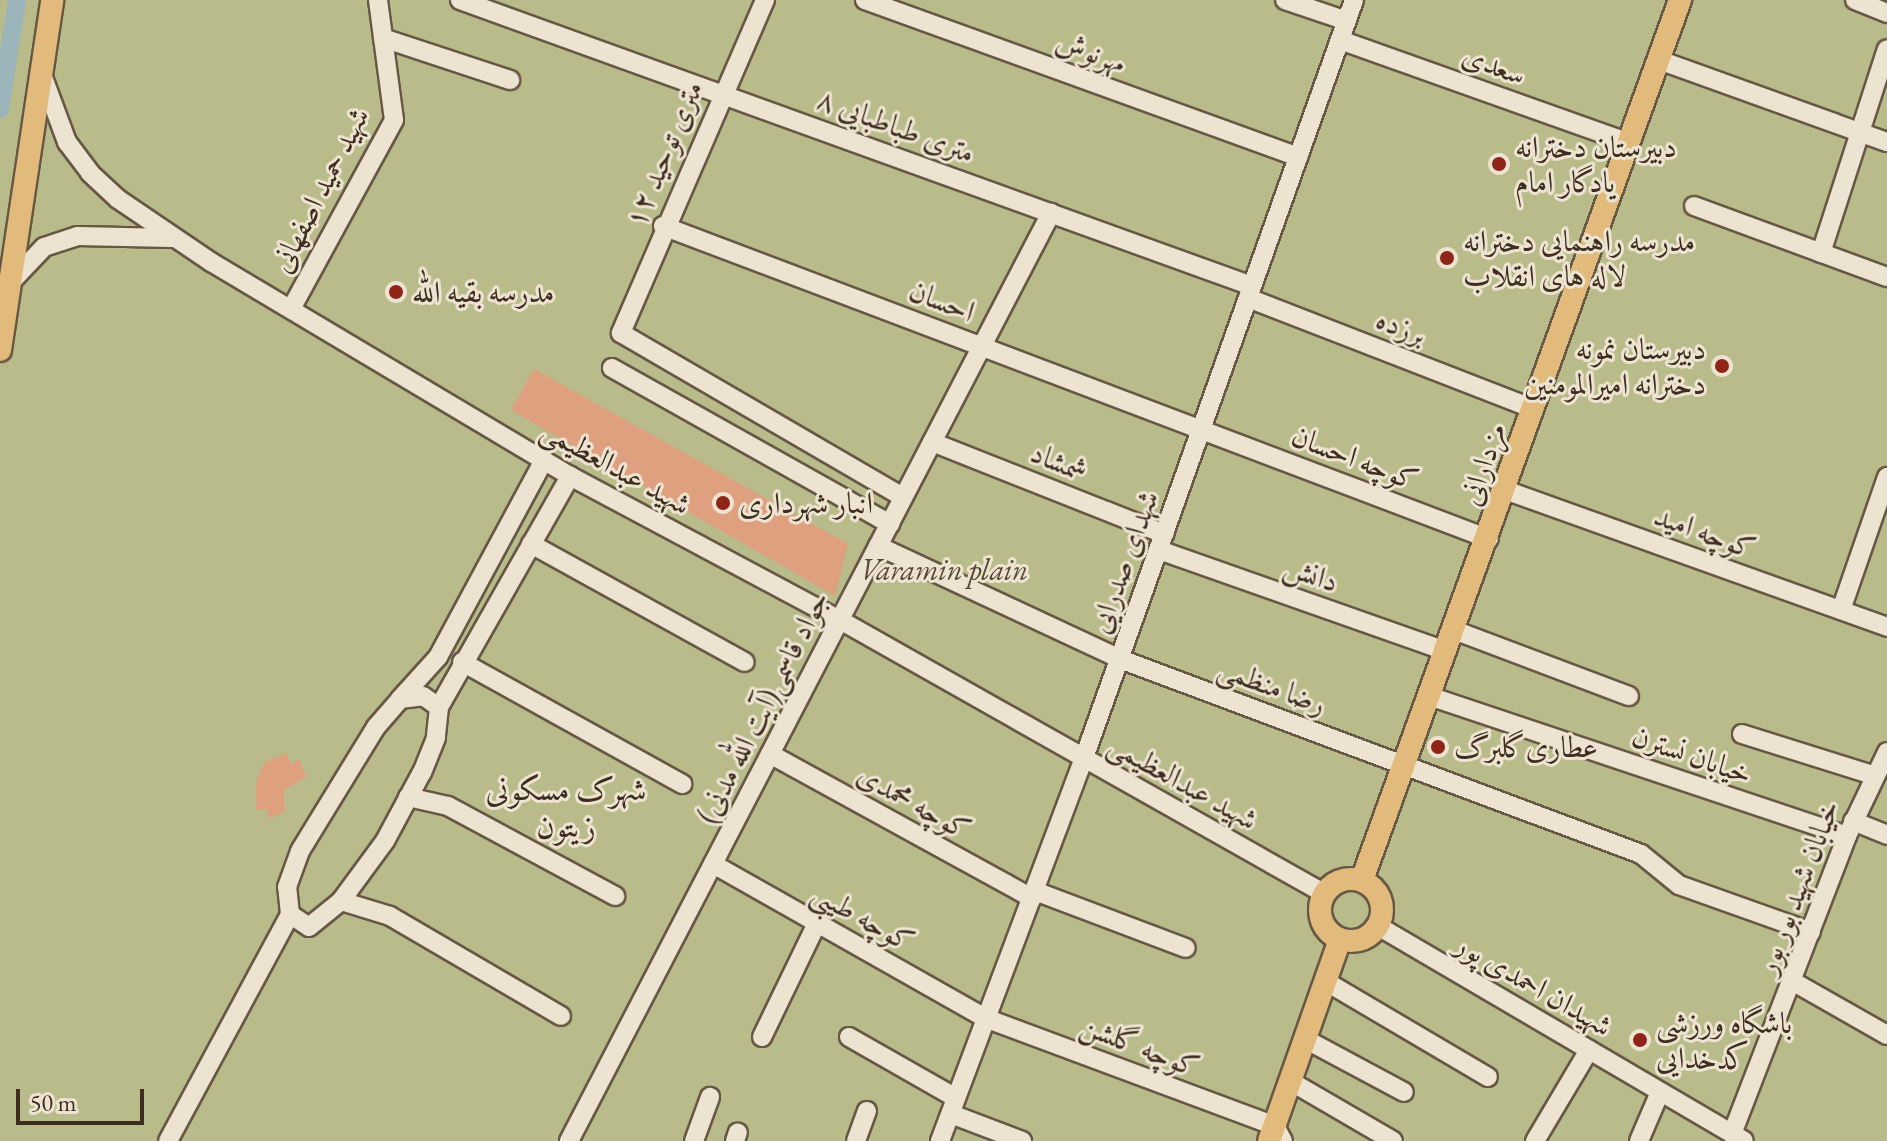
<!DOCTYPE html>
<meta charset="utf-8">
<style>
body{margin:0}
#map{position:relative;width:1887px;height:1141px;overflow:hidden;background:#e2d4b7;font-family:"EB Garamond",Amiri,serif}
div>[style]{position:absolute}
.green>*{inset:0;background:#b9bb8a}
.canal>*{height:18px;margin:-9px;padding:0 9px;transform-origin:9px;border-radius:9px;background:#9bb5bb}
.building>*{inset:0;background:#dfa080}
.roads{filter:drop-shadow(2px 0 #665845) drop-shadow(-2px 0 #665845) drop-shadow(0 2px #665845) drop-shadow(0 -2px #665845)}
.minor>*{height:18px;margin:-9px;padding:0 9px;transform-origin:9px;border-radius:9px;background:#ece3d0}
.major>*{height:22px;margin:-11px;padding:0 11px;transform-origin:11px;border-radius:11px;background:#e1ba7c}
.major>.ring{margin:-11px;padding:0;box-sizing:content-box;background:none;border:22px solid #e1ba7c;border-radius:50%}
.dots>*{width:22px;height:22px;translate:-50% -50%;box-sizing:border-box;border:4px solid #ece3d0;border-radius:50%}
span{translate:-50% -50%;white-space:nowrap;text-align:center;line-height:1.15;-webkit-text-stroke:6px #ece3d0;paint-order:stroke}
.street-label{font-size:30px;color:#3d2e1f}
.poi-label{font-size:30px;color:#3d2e1f}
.left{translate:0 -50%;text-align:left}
.right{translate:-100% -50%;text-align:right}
.park-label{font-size:30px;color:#564a34;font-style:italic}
.neighbourhood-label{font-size:32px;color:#3d2e1f}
.scale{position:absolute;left:16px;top:1089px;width:128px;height:36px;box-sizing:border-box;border:4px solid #3d2e1f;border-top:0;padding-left:10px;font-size:24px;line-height:28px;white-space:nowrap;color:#3d2e1f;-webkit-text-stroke:6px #ece3d0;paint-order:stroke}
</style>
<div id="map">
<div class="green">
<i style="clip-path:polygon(0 0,1887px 0,1887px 1141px,0 1141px)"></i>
</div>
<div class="canal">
<i style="left:0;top:109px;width:110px;rotate:-81.1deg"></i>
</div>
<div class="building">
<i style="clip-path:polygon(534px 369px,848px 544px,835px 596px,511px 410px)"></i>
<i style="clip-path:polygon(286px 753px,291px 764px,299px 759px,306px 777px,284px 790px,285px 811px,269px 819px,267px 809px,256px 810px,256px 782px,264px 763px)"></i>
</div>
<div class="roads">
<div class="minor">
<i style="left:460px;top:0;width:842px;rotate:19.86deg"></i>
<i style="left:765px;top:0;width:363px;rotate:113.4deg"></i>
<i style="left:621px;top:333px;width:326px;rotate:30.2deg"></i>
<i style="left:865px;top:0;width:461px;rotate:19.9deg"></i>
<i style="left:1285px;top:0;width:65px;rotate:18.7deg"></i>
<i style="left:1855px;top:0;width:35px;rotate:22deg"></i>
<i style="left:383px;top:38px;width:134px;rotate:18.3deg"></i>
<i style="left:1340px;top:40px;width:308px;rotate:19.6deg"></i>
<i style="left:1659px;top:60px;width:242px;rotate:19.8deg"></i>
<i style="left:41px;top:72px;width:75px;rotate:69.6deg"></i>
<i style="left:67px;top:142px;width:39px;rotate:53deg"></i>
<i style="left:90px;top:173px;width:38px;rotate:43deg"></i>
<i style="left:118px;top:199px;width:112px;rotate:34.1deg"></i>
<i style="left:211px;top:262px;width:418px;rotate:30.8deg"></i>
<i style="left:570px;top:476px;width:306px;rotate:28.1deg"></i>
<i style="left:840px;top:620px;width:557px;rotate:29.46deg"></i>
<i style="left:1694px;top:206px;width:206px;rotate:20.2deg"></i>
<i style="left:663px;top:226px;width:883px;rotate:20.75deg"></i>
<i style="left:1821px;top:253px;width:214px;rotate:-72.1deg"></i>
<i style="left:8px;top:285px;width:52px;rotate:-46.5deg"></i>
<i style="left:44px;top:247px;width:35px;rotate:-18deg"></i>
<i style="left:77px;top:236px;width:95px;rotate:1.2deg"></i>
<i style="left:1248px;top:298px;width:307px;rotate:21.2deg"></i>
<i style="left:291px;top:309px;width:215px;rotate:-61.4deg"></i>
<i style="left:394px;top:120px;width:121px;rotate:-97.6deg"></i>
<i style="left:612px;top:368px;width:319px;rotate:29.3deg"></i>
<i style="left:932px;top:442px;width:250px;rotate:21.6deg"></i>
<i style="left:1505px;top:490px;width:406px;rotate:19.7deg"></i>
<i style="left:531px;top:544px;width:244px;rotate:28.9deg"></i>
<i style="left:878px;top:546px;width:267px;rotate:25deg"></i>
<i style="left:1120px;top:659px;width:556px;rotate:20.52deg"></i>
<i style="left:1641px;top:854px;width:49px;rotate:39.2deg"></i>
<i style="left:1679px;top:885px;width:140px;rotate:19.6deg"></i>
<i style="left:1159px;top:550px;width:304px;rotate:19.4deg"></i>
<i style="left:1841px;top:610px;width:141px;rotate:-70.9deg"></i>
<i style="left:1454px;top:630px;width:187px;rotate:20.7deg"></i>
<i style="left:462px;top:662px;width:252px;rotate:29deg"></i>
<i style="left:423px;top:696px;width:19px;rotate:35deg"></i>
<i style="left:439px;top:707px;width:31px;rotate:96deg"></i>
<i style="left:436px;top:738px;width:37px;rotate:112deg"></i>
<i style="left:422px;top:772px;width:78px;rotate:118.2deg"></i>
<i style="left:385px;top:841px;width:74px;rotate:126.3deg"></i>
<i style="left:341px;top:901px;width:41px;rotate:140.9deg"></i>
<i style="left:309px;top:927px;width:23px;rotate:-146deg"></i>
<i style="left:290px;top:914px;width:27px;rotate:-96deg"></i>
<i style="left:287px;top:887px;width:38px;rotate:-70deg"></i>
<i style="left:300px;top:851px;width:145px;rotate:-58.5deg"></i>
<i style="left:376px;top:727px;width:37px;rotate:-49deg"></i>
<i style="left:400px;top:699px;width:23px;rotate:-7deg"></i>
<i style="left:1429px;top:696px;width:441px;rotate:18.5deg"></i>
<i style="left:400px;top:699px;width:57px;rotate:-47.9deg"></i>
<i style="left:438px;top:657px;width:224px;rotate:-61.7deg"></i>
<i style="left:439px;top:707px;width:266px;rotate:-60.4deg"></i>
<i style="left:1742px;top:734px;width:137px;rotate:17.4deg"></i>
<i style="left:770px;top:754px;width:299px;rotate:28.8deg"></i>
<i style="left:408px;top:797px;width:41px;rotate:12.7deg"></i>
<i style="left:448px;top:806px;width:190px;rotate:28.3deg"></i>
<i style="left:1853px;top:821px;width:37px;rotate:22deg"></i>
<i style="left:713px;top:864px;width:313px;rotate:29.5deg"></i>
<i style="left:985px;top:1018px;width:309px;rotate:20.4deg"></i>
<i style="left:1275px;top:1126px;width:17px;rotate:62deg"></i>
<i style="left:1035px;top:891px;width:161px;rotate:20.7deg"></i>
<i style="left:341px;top:901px;width:51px;rotate:17deg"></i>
<i style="left:390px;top:916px;width:198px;rotate:30.3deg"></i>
<i style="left:1378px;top:926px;width:424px;rotate:30.4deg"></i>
<i style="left:1325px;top:981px;width:189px;rotate:30.5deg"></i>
<i style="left:1792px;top:981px;width:109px;rotate:29.6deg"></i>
<i style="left:762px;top:1037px;width:127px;rotate:-64.2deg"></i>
<i style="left:849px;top:1037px;width:123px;rotate:29.7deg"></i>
<i style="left:1305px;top:1039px;width:112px;rotate:28.2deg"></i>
<i style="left:1290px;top:1081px;width:119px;rotate:30.2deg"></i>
<i style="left:951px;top:1114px;width:76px;rotate:20.8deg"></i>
<i style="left:1732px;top:1134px;width:319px;rotate:-68.9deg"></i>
<i style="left:1847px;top:836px;width:93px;rotate:-64.5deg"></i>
<i style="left:168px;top:1141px;width:258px;rotate:-61.7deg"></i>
<i style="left:569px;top:1141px;width:1046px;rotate:-62.55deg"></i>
<i style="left:694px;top:1141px;width:47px;rotate:-70deg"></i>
<i style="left:735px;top:1141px;width:9px;rotate:-72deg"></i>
<i style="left:856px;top:1141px;width:32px;rotate:-70deg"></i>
<i style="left:940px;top:1141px;width:409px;rotate:-69.4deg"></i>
<i style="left:1084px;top:758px;width:805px;rotate:-70.39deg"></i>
<i style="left:1535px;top:1141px;width:106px;rotate:-59.3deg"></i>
<i style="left:1639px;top:1141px;width:53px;rotate:-66.8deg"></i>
</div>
<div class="major">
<i style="left:0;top:350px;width:354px;rotate:-81.5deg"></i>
<i class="ring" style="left:1320px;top:879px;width:40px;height:40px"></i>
<i style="left:1362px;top:880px;width:936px;rotate:-70.13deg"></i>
<i style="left:1269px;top:1141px;width:214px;rotate:-70.6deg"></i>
</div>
</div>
<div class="dots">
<i style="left:1499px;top:164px;background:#8f2418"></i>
<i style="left:1447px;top:258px;background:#8f2418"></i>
<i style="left:396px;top:292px;background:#8f2418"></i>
<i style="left:1722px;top:366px;background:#8f2418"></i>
<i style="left:723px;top:503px;background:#8f2418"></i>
<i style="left:1438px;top:747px;background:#8f2418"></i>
<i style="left:1640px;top:1040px;background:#8f2418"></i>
</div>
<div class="street-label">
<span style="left:1091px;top:52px;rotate:20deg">مهرنوش</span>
<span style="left:1494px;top:65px;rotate:20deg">سعدی</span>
<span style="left:896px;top:126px;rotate:20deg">۸ متری طباطبایی</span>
<span style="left:664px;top:154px;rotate:-67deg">۱۲ متری توحید</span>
<span style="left:320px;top:190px;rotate:-63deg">شهید حمید اصفهانی</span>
<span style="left:942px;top:301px;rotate:21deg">احسان</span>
<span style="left:1401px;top:327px;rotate:21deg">برزده</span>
<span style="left:1355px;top:458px;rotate:21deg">کوچه احسان</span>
<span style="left:1059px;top:462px;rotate:22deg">شمشاد</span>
<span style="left:1483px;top:464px;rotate:-71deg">مزدارانی</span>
<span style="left:616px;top:467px;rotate:29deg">شهید عبدالعظیمی</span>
<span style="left:1705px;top:532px;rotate:20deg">کوچه امید</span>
<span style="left:1124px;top:562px;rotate:-70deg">شهدای صدرایی</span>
<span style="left:1311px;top:574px;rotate:19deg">دانش</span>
<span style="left:1272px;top:686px;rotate:20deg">رضا منظمی</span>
<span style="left:763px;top:707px;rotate:-63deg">جواد قاسمی(آیت الله مدنی)</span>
<span style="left:1692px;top:755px;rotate:19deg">خیابان نسترن</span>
<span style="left:1183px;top:782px;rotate:29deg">شهید عبدالعظیمی</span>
<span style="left:914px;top:802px;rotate:29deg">کوچه محمدی</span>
<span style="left:1798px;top:887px;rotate:-69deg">خیابان شهید بور بور</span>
<span style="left:863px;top:917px;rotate:29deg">کوچه طیبی</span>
<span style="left:1534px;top:985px;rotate:30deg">شهیدان احمدی پور</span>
<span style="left:1140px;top:1046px;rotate:21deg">کوچه گلشن</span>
</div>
<div class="poi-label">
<span class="left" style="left:1515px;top:164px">دبیرستان دخترانه<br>یادگار امام</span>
<span class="left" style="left:1463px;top:258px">مدرسه راهنمایی دخترانه<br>لاله های انقلاب</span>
<span class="left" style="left:412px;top:292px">مدرسه بقیه الله</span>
<span class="right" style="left:1706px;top:366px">دبیرستان نمونه<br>دخترانه امیرالمومنین</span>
<span class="left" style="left:739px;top:503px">انبار شهرداری</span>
<span class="left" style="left:1454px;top:747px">عطاری‌گلبرگ</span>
<span class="left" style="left:1656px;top:1040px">باشگاه ورزشی<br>کدخدایی</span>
</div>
<div class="park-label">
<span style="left:944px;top:570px">Varamin plain</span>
</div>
<div class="neighbourhood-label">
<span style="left:566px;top:808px">شهرک مسکونی<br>زیتون</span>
</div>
<div class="scale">50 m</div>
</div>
